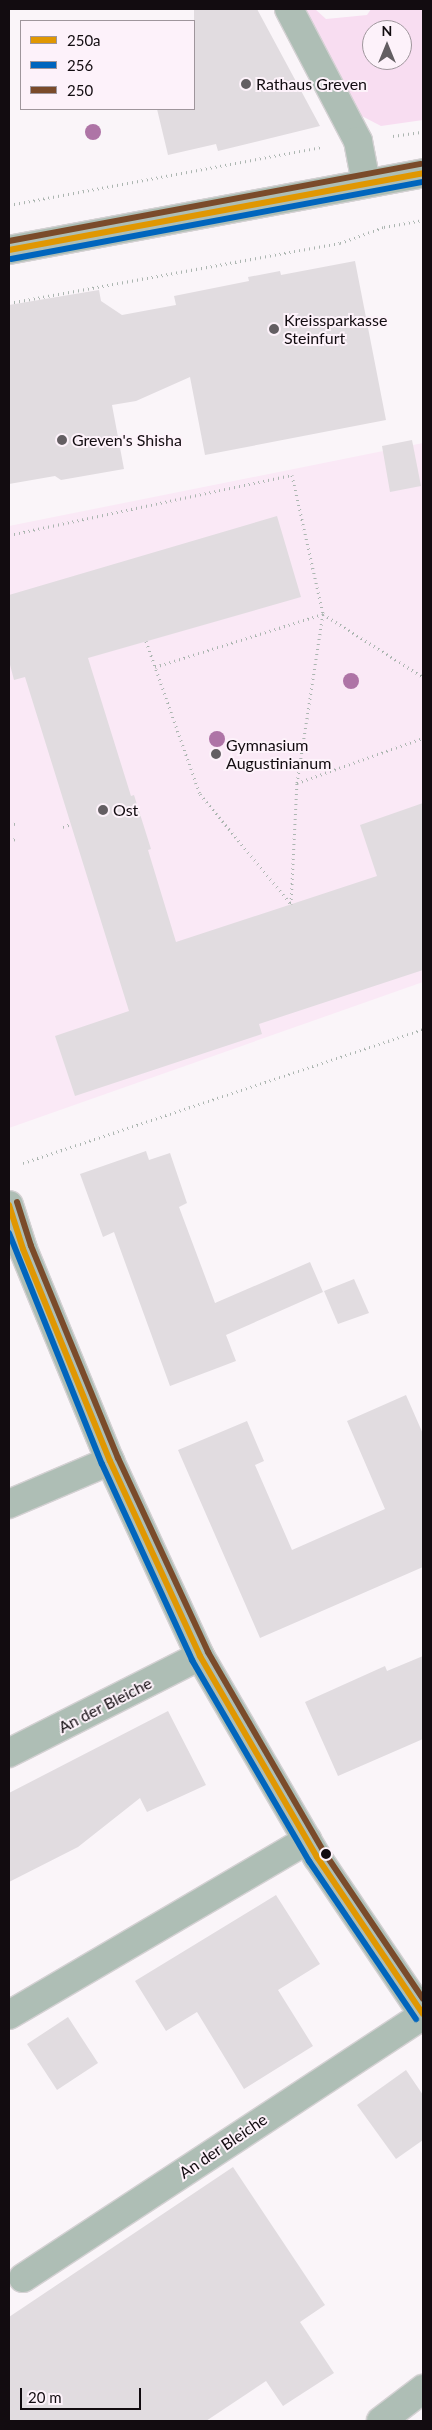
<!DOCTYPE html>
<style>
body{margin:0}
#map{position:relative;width:432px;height:2430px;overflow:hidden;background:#faf5f9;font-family:Lato,sans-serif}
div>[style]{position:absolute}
.built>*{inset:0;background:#fae9f6}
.green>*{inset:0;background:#f8ddf1}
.building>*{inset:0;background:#e1dce0}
.path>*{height:3px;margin-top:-1.5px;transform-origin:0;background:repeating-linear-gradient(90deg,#acb6b1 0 1px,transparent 0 5px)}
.roads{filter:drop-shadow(1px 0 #d4d1d3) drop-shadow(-1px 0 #d4d1d3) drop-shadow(0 1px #d4d1d3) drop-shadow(0 -1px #d4d1d3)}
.minor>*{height:28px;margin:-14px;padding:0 14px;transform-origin:14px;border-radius:14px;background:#aebeb5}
.bus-1>*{height:6px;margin:-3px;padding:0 3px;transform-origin:3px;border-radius:3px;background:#e09702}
.bus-2>*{height:6px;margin:-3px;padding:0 3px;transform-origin:3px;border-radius:3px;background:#0065bd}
.bus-3>*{height:6px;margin:-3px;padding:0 3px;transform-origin:3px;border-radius:3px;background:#7a4b2a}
.trees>*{width:16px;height:16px;margin:-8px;border-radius:50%;background:#ae74a6}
.dots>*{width:14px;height:14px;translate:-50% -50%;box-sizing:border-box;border:2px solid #fdf2fa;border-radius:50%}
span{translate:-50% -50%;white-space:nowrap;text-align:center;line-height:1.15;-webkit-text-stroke:4px #fdf2fa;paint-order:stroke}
.poi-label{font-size:16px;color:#120c10}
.left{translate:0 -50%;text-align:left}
.street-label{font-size:16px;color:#120c10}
.frame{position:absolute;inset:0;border:10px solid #120c10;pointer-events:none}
.legend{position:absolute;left:20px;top:20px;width:175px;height:90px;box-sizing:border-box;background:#fdf2fa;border:1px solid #9f969c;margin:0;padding:6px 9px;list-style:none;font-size:15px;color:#120c10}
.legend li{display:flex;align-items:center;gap:10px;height:25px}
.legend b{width:25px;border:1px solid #9f969c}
.north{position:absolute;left:362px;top:20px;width:50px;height:50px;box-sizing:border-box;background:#fdf2fa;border:1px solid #9f969c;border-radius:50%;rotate:0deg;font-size:14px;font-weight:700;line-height:20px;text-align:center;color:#120c10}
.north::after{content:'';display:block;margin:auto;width:18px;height:22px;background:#635e62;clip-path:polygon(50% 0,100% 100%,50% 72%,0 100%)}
.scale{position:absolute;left:20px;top:2388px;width:121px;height:22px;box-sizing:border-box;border:2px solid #120c10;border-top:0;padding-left:6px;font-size:15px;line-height:18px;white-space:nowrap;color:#120c10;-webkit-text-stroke:4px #fdf2fa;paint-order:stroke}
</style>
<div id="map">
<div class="built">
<i style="clip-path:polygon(423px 443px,423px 982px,9px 1128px,9px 526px)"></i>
</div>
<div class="green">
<i style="clip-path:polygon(evenodd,304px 9px,315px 9px,326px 19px,367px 15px,371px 9px,423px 9px,423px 120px,381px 126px,354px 112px,304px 9px,372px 30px,402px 30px,402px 60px,372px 60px,372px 30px)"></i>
</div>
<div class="building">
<i style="clip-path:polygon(194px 9px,257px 9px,320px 126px,218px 151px,216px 144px,168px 155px,157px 109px,194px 109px)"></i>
<i style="clip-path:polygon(355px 261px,386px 420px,205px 455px,190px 377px,136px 401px,112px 405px,124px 469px,61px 480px,55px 476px,9px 484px,9px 305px,99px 290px,101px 301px,122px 315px,176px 305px,174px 296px,249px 281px,248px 277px,280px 271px,281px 275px)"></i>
<i style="clip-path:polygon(412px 440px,421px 486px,390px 492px,382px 446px)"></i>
<i style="clip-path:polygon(277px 516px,301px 597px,88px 658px,131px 796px,134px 795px,151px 849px,148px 850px,176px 942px,377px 876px,360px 825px,423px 803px,423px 970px,259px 1024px,262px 1034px,75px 1096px,55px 1036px,129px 1011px,25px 677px,14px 680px,9px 661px,9px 595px)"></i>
<i style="clip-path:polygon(146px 1151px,149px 1160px,170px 1153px,187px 1203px,179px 1207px,215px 1303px,310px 1262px,323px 1292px,226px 1335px,236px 1361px,170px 1386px,114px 1232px,103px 1237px,80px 1174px)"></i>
<i style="clip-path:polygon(354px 1279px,369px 1313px,338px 1324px,324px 1291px)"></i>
<i style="clip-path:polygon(406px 1395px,423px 1434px,423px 1567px,260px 1638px,178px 1450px,247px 1421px,264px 1461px,255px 1465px,292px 1550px,385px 1509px,347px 1421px)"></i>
<i style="clip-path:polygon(423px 1656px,423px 1739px,338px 1776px,305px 1702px,385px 1666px,387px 1671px)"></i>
<i style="clip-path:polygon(168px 1711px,206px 1785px,147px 1812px,140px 1798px,78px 1847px,9px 1882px,9px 1793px)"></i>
<i style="clip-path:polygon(276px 1895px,320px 1964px,278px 1990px,313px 2046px,244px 2089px,197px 2012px,166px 2031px,135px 1981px)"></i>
<i style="clip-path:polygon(68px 2017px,98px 2063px,57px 2090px,27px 2044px)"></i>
<i style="clip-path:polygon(406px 2070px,423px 2095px,423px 2140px,396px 2159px,357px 2105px)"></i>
<i style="clip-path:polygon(233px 2167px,325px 2305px,300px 2322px,334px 2373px,283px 2406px,266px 2381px,206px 2421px,9px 2421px,9px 2317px)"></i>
</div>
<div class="path">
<i style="left:393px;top:136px;width:30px;rotate:-8deg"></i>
<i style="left:9px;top:205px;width:319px;rotate:-10.5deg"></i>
<i style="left:9px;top:303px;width:336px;rotate:-10.3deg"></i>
<i style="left:340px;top:243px;width:47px;rotate:-20deg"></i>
<i style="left:384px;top:227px;width:40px;rotate:-10deg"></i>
<i style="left:9px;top:535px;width:289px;rotate:-12deg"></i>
<i style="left:292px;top:475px;width:142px;rotate:77.4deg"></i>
<i style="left:323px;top:614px;width:176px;rotate:162.5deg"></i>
<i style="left:146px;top:641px;width:162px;rotate:70.6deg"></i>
<i style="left:200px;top:794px;width:143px;rotate:50.4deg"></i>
<i style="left:291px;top:904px;width:121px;rotate:-87.2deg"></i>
<i style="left:297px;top:783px;width:134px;rotate:-19.7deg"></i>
<i style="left:297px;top:783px;width:171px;rotate:-81.3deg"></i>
<i style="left:323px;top:614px;width:118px;rotate:32.2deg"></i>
<i style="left:9px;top:825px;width:9px;rotate:-13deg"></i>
<i style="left:63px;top:827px;width:9px;rotate:-21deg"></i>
<i style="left:9px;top:841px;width:9px;rotate:-18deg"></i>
<i style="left:23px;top:1163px;width:422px;rotate:-18.5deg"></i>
</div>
<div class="roads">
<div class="minor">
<i style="left:289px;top:9px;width:149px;rotate:62.4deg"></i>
<i style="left:358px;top:141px;width:43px;rotate:79.2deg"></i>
<i style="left:9px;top:250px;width:421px;rotate:-10.5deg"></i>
<i style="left:9px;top:1205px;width:46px;rotate:72.3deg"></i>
<i style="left:23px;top:1249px;width:229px;rotate:67.7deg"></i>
<i style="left:110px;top:1461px;width:215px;rotate:65.2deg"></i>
<i style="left:200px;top:1656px;width:233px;rotate:59.8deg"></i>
<i style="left:317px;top:1857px;width:189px;rotate:56deg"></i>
<i style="left:9px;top:1504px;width:110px;rotate:-23.1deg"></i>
<i style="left:9px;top:1753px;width:214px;rotate:-26.9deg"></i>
<i style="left:9px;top:2015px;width:346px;rotate:-30.4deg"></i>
<i style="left:23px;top:2278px;width:479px;rotate:-33.3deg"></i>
<i style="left:381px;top:2421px;width:53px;rotate:-37.3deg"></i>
</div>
</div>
<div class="bus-1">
<i style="left:9px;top:250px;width:421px;rotate:-10.5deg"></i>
<i style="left:9px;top:1205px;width:46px;rotate:72.3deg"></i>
<i style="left:23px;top:1249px;width:229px;rotate:67.7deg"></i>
<i style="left:110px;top:1461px;width:215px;rotate:65.2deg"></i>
<i style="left:200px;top:1656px;width:233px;rotate:59.8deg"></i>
<i style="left:317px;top:1857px;width:189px;rotate:56deg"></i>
</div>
<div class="bus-2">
<i style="left:11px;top:259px;width:419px;rotate:-10.6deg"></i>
<i style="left:9px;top:1233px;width:249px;rotate:68.1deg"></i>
<i style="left:102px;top:1464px;width:216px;rotate:65.3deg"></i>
<i style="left:192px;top:1660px;width:233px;rotate:59.8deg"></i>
<i style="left:309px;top:1861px;width:191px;rotate:55.9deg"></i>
</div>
<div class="bus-3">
<i style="left:9px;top:241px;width:419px;rotate:-10.6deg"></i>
<i style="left:17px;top:1202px;width:46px;rotate:72.3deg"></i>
<i style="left:31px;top:1246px;width:229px;rotate:67.7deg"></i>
<i style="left:118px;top:1458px;width:214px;rotate:65.1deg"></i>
<i style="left:208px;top:1652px;width:231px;rotate:59.9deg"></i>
<i style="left:324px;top:1852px;width:177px;rotate:56deg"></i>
</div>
<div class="trees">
<i style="left:93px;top:132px"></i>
<i style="left:351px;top:681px"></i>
<i style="left:217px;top:739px"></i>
</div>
<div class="dots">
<i style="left:246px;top:84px;background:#635e62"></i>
<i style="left:274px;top:329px;background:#635e62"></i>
<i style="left:62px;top:440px;background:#635e62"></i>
<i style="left:216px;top:754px;background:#635e62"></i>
<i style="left:103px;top:810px;background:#635e62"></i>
<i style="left:326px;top:1854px;background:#120c10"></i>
</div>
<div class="poi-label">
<span class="left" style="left:256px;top:84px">Rathaus Greven</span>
<span class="left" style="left:284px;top:329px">Kreissparkasse<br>Steinfurt</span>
<span class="left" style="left:72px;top:440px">Greven's Shisha</span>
<span class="left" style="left:226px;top:754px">Gymnasium<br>Augustinianum</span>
<span class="left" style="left:113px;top:810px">Ost</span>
</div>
<div class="street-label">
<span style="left:105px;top:1705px;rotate:-27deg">An der Bleiche</span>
<span style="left:223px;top:2146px;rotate:-34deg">An der Bleiche</span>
</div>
<div class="frame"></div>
<ul class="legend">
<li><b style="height:6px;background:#e09702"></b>250a</li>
<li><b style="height:6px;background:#0065bd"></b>256</li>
<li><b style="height:6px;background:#7a4b2a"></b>250</li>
</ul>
<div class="north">N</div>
<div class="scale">20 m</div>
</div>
